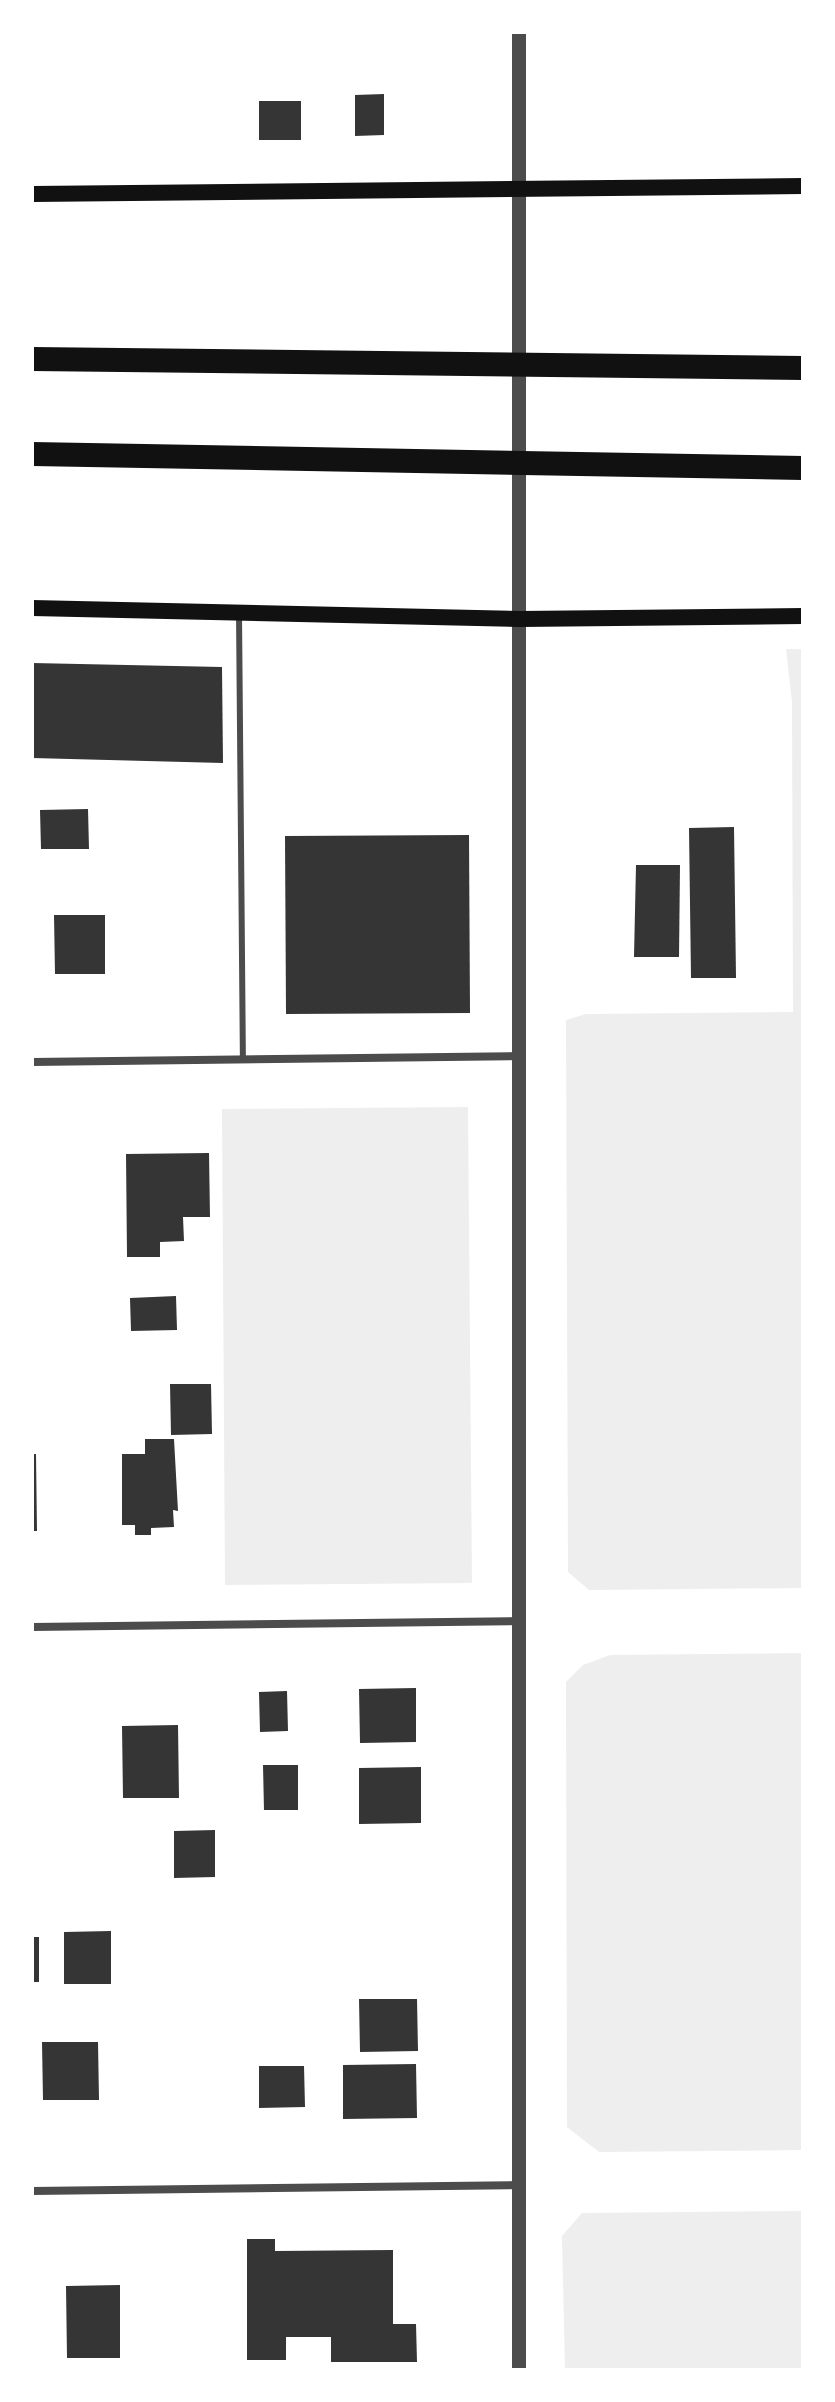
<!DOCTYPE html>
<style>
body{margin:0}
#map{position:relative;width:835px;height:2402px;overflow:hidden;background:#fff;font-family:Jost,sans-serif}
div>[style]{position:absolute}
.green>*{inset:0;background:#eee}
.building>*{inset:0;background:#353535}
.service>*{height:6px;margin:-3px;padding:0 3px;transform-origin:3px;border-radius:3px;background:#4c4c4c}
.minor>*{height:8px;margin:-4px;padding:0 4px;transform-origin:4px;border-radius:4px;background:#4c4c4c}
.tertiary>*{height:14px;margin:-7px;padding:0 7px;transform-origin:7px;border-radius:7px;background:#4c4c4c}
.secondary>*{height:16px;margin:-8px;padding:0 8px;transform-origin:8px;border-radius:8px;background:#111}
.motorway>*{height:24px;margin:-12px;padding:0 12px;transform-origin:12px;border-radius:12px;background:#111}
span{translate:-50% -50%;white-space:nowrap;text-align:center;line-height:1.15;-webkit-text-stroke:6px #fff;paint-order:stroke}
.frame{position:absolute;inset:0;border:34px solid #fff;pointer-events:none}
</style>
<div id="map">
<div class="green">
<i style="clip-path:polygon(786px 649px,803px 649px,803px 1588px,589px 1590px,568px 1572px,566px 1020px,586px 1014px,793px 1012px,792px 702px)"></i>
<i style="clip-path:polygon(468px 1107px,472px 1583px,225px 1585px,222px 1109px)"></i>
<i style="clip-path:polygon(803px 1653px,803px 2150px,599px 2152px,567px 2127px,566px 1682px,583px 1665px,610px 1655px)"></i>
<i style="clip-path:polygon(803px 2211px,803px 2370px,565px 2370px,562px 2236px,582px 2213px)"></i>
</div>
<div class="building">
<i style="clip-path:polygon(384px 94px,384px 135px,355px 136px,355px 95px)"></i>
<i style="clip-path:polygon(259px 101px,301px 101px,301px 140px,259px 140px)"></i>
<i style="clip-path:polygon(32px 663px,222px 667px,223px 763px,32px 758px)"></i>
<i style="clip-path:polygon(88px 809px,89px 849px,41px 849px,40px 810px)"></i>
<i style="clip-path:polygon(734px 827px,736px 978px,691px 978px,689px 828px)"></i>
<i style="clip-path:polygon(469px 835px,470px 1013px,286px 1014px,285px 836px)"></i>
<i style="clip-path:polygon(636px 865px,680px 865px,679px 957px,634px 957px)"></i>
<i style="clip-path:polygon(54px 915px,105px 915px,105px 974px,55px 974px)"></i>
<i style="clip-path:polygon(209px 1153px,210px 1217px,183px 1217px,184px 1241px,160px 1242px,160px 1257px,127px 1257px,126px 1154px)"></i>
<i style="clip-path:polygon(176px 1296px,177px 1330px,131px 1331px,130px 1298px)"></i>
<i style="clip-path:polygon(170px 1384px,211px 1384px,212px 1434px,171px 1435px)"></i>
<i style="clip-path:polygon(145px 1439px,174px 1439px,178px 1511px,173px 1510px,174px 1527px,151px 1528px,151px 1535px,135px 1535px,135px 1525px,122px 1525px,122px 1454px,145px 1454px)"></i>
<i style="clip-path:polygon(32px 1454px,36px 1454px,37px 1531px,32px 1531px)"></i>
<i style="clip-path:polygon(416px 1688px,416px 1742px,360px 1743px,359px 1689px)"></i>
<i style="clip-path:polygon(287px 1691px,288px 1731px,260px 1732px,259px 1692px)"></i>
<i style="clip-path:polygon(178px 1725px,179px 1798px,123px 1798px,122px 1726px)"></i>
<i style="clip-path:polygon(263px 1765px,298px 1765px,298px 1810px,264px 1810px)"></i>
<i style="clip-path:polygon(421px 1767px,421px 1823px,359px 1824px,359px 1768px)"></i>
<i style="clip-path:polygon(215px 1830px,215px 1877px,174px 1878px,174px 1831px)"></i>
<i style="clip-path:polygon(111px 1931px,111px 1984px,64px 1984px,64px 1932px)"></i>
<i style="clip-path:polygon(32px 1937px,39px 1937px,39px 1982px,32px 1982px)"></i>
<i style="clip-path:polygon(359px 1999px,417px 1999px,418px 2051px,360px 2052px)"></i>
<i style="clip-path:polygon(42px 2042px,98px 2042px,99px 2100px,43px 2100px)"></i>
<i style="clip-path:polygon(416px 2064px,417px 2118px,343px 2119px,343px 2065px)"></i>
<i style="clip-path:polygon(259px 2066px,304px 2066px,305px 2107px,259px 2108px)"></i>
<i style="clip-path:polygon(247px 2239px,275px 2239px,275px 2251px,393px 2250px,393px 2324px,416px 2324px,417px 2362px,331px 2362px,331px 2337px,286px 2337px,286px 2360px,247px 2360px)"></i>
<i style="clip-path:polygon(120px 2285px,120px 2358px,67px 2358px,66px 2286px)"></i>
</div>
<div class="service">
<i style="left:239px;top:613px;width:446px;rotate:89.5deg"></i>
</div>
<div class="minor">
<i style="left:32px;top:1062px;width:487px;rotate:-0.7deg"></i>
<i style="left:32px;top:1627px;width:488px;rotate:-0.7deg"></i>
<i style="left:32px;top:2191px;width:487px;rotate:-0.7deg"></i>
</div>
<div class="tertiary">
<i style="left:519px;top:32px;width:2338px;rotate:90deg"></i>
</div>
<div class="secondary">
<i style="left:32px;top:194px;width:771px;rotate:-0.59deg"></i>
<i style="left:32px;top:608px;width:487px;rotate:1.3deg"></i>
<i style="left:519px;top:619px;width:284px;rotate:-0.6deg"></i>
</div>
<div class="motorway">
<i style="left:32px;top:359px;width:771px;rotate:0.67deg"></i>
<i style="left:32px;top:454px;width:771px;rotate:1.04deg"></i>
</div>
<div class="frame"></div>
</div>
